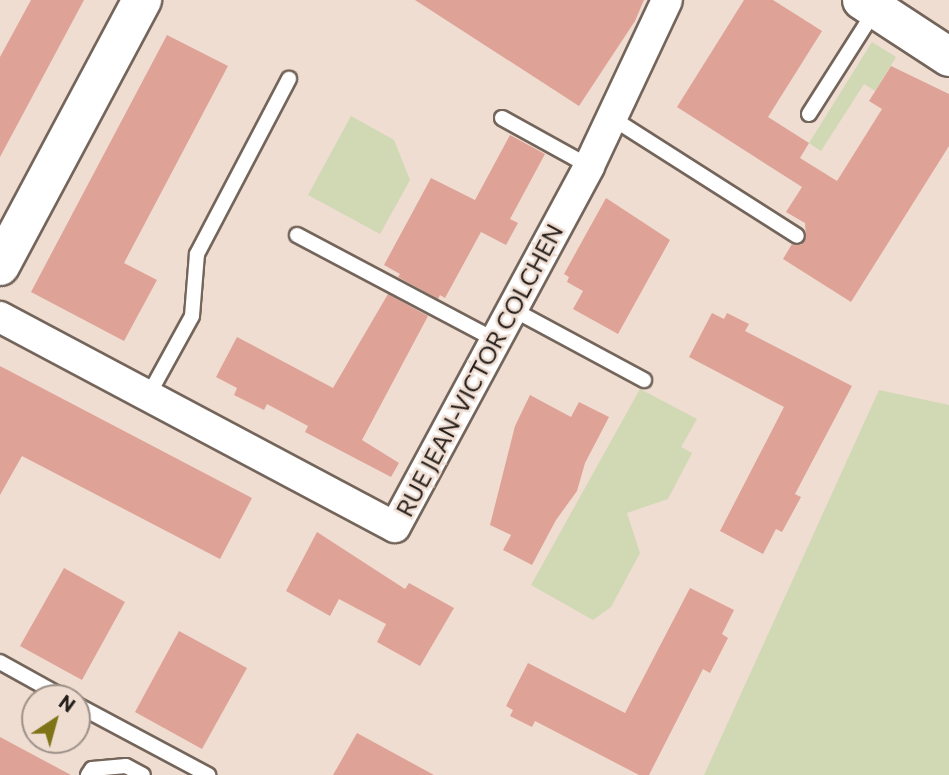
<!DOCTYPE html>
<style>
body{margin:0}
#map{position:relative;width:949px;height:775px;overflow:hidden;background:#efddd2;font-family:Commissioner,sans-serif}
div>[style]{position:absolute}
.green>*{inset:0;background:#d0d8b4}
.building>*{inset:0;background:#dfa296}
.roads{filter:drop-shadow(2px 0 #74655b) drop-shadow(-2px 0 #74655b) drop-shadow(0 2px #74655b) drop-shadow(0 -2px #74655b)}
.lane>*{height:14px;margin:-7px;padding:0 7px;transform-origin:7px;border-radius:7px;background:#fff}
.street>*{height:30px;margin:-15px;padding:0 15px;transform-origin:15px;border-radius:15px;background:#fff}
.secondary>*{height:38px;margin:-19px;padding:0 19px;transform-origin:19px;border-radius:19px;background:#fff}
span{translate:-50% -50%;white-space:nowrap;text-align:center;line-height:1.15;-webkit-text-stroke:5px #efddd2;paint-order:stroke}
.street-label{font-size:24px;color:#241e1a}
.north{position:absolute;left:21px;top:684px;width:70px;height:70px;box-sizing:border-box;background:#efddd2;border:2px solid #9e9188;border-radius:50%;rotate:36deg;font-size:19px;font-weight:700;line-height:28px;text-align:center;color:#241e1a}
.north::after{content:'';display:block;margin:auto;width:24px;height:32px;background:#7e7417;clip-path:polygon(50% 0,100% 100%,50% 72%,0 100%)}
</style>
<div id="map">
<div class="green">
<i style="clip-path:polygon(872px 42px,896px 57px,875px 91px,864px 84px,821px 151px,809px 143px)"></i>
<i style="clip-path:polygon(351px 116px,394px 140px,410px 180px,380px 234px,308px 195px)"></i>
<i style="clip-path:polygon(640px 389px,697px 419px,681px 447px,692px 453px,668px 499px,627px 513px,640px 553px,611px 607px,593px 620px,531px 585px)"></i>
<i style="clip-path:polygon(879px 390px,949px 405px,949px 775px,704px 775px)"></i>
</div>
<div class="building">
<i style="clip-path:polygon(31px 0,84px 0,0 157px,0 57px)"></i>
<i style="clip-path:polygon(415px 0,644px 0,635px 21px,579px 106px)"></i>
<i style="clip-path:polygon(744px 0,773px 0,822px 31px,768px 117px,809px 143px,800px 158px,837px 181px,882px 109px,869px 101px,891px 66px,949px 94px,949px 146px,851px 302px,783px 259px,792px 244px,801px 245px,806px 237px,805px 223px,786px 212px,802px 187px,677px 107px)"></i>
<i style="clip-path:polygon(167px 35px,228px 66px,124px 263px,157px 280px,124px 341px,31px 292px)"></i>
<i style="clip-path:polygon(510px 135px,545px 154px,510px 219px,518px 223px,506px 245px,481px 232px,445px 298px,440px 295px,438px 299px,398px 277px,400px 274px,384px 265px,431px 178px,475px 200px)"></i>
<i style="clip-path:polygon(606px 198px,670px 240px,618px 334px,573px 309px,583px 291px,567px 282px,569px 277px,564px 274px)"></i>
<i style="clip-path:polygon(388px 294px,428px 316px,362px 440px,399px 463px,391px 477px,305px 432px,308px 426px,267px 404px,264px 410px,234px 395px,237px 388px,216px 377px,237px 337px,333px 388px)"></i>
<i style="clip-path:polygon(712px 313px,724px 319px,727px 313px,749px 324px,745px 331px,852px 386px,795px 494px,801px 497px,782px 532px,776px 529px,763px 554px,720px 531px,784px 407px,689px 357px)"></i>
<i style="clip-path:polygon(0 366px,252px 498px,220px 559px,22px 456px,0 495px)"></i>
<i style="clip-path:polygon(530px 395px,571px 417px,579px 402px,609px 417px,585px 463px,577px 491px,556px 520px,532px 565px,503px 550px,511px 535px,490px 525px,515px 426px)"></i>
<i style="clip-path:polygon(317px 532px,405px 589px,409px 583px,454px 608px,420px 666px,377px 642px,386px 624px,339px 599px,330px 616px,286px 591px)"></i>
<i style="clip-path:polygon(64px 568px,125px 602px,82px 680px,20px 646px)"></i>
<i style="clip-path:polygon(690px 588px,734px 610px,722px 634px,728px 638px,710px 673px,703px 669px,649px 775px,639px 775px,535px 721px,532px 727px,510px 716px,513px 710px,506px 706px,528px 663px,625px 713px)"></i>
<i style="clip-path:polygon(179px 631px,247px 668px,202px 749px,135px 712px)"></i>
<i style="clip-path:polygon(357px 733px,434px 775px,333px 775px)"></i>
<i style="clip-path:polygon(0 737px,71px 775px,0 775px)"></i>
</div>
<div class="roads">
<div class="lane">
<i style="left:809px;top:114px;width:125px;rotate:-57.5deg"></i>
<i style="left:502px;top:118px;width:99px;rotate:28.9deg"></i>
<i style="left:612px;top:118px;width:219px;rotate:32.5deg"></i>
<i style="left:297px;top:235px;width:224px;rotate:27.9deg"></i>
<i style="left:512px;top:309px;width:150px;rotate:28.3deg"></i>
<i style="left:148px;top:396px;width:91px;rotate:-61.2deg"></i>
<i style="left:192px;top:316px;width:62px;rotate:-85.4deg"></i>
<i style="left:197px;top:254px;width:198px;rotate:-62.3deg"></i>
<i style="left:0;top:662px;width:74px;rotate:29deg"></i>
<i style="left:77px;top:705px;width:149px;rotate:28.1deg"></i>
<i style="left:88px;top:775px;width:7px;rotate:-56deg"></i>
<i style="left:92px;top:769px;width:34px;rotate:-5deg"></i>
<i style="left:126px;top:766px;width:19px;rotate:28deg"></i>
</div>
<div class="street">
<i style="left:0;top:317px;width:447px;rotate:28deg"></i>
<i style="left:395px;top:527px;width:410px;rotate:-61.7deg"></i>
<i style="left:589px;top:166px;width:183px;rotate:-64.8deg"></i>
</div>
<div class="secondary">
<i style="left:862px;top:0;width:104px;rotate:33.2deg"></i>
<i style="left:0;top:266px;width:302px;rotate:-61.9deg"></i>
</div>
</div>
<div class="street-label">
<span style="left:479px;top:370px;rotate:-62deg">RUE JEAN-VICTOR COLCHEN</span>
</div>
<div class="north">N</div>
</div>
